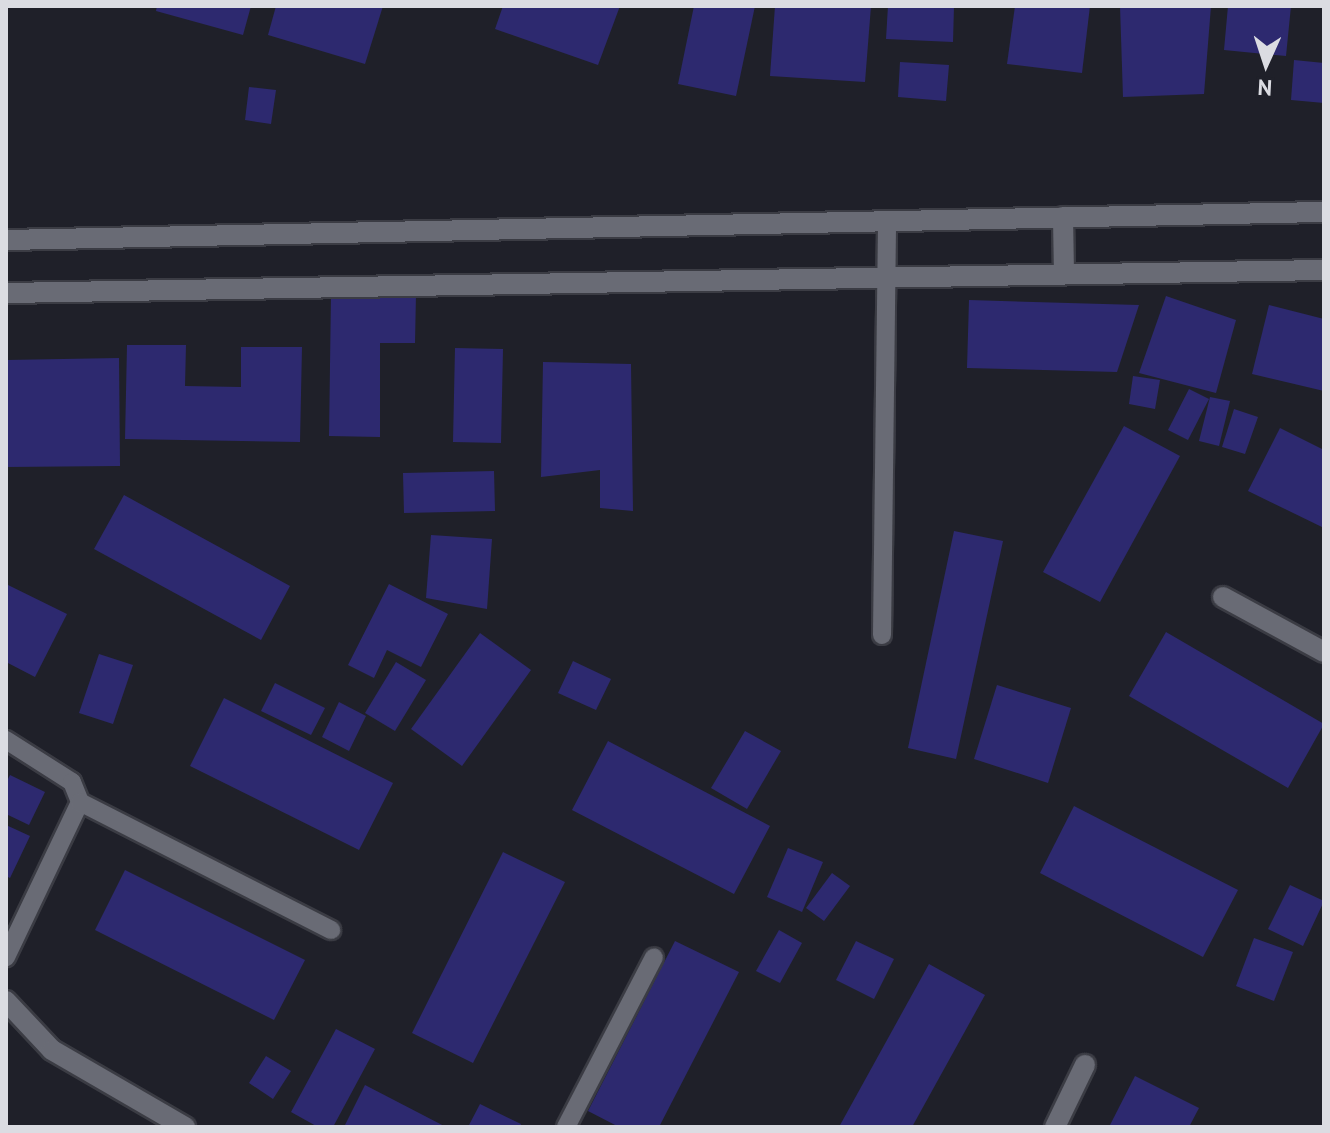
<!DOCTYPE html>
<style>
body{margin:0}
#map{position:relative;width:1330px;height:1133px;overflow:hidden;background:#1f2029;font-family:"PT Sans",sans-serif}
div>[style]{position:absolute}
.building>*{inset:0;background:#2d296f}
.roads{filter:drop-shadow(2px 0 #3b3c44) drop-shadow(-2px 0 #3b3c44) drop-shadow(0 2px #3b3c44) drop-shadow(0 -2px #3b3c44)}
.lane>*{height:18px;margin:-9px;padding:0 9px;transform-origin:9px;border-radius:9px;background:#696b75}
.street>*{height:20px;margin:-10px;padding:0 10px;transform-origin:10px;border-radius:10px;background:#696b75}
span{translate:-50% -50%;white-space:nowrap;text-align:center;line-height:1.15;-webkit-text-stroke:6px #1f2029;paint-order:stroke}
.frame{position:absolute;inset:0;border:8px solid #dbdce2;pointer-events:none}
.north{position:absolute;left:1226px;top:24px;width:80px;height:80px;-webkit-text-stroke:6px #1f2029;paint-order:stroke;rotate:183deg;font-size:22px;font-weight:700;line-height:32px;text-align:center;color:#dbdce2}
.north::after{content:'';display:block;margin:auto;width:28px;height:36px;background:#dbdce2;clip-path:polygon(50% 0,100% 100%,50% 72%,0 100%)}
</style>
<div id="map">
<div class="building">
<i style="clip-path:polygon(157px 6px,251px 6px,243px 35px,156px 11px)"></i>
<i style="clip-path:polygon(276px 6px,383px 6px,365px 64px,268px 35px)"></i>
<i style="clip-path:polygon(503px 6px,620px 6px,598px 65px,495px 29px)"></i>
<i style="clip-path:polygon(694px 6px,755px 6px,736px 96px,678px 84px)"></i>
<i style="clip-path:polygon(775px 6px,871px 6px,865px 82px,770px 76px)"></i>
<i style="clip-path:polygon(888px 6px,954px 6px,953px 42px,886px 39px)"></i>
<i style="clip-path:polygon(1015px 6px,1090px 6px,1082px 73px,1007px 64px)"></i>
<i style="clip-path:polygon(1120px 6px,1211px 6px,1204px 94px,1123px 97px)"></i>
<i style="clip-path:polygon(1228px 6px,1291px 6px,1286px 56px,1224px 50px)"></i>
<i style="clip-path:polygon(1294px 60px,1324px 63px,1324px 103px,1291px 100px)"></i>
<i style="clip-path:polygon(900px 62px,949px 65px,946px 101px,898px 97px)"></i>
<i style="clip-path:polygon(249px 87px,276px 90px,271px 124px,245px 120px)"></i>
<i style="clip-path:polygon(331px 294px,416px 294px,415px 343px,380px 343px,380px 437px,329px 436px)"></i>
<i style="clip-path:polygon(1166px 296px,1236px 320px,1216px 393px,1139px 373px)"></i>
<i style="clip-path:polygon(969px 300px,1139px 305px,1117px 372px,967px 368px)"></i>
<i style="clip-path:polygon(1269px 305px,1324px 319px,1324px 391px,1252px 374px)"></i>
<i style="clip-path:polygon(127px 345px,186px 345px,185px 386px,241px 387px,241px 347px,302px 347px,300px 442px,125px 439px)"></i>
<i style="clip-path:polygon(455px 348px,503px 349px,501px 443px,453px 442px)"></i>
<i style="clip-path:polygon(119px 358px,120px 466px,6px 467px,6px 360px)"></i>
<i style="clip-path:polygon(543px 362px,631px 364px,633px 511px,600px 508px,600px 470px,541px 477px)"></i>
<i style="clip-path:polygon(1133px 376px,1160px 380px,1155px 409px,1129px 404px)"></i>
<i style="clip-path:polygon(1189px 389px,1209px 399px,1188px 440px,1168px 430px)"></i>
<i style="clip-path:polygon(1210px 397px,1230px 401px,1219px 446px,1199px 441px)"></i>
<i style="clip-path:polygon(1234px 409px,1258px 417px,1245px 454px,1222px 447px)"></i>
<i style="clip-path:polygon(1124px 426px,1180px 456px,1100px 602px,1043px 572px)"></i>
<i style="clip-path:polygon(1280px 428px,1324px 450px,1324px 528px,1248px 491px)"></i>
<i style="clip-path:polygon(494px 471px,495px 511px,404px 513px,403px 473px)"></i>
<i style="clip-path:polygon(124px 495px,290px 586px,261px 640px,94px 549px)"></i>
<i style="clip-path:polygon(954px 531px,1003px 541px,956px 759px,908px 748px)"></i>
<i style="clip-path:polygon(431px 535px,492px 539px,487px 609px,426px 598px)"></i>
<i style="clip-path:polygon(6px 584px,67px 614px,35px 677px,6px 662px)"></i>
<i style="clip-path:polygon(389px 584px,448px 614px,421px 667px,387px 650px,374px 678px,348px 665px)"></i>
<i style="clip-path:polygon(1166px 632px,1324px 724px,1288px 788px,1129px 696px)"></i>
<i style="clip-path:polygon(480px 633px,531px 670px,462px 766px,411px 729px)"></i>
<i style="clip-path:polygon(99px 654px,133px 665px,113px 724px,79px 713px)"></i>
<i style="clip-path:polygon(573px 661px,611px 679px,596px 710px,558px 693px)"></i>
<i style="clip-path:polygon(396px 662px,426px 680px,395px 731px,365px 713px)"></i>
<i style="clip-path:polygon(275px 683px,325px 708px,311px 735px,261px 711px)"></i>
<i style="clip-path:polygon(997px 685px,1071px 708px,1048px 783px,974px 759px)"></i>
<i style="clip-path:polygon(224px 698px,393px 783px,359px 850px,190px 766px)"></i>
<i style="clip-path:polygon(339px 702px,366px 716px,349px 751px,322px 737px)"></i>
<i style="clip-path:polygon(745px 731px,781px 751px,747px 809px,711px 788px)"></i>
<i style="clip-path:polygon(608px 741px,770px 826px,734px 894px,572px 810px)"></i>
<i style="clip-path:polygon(10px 775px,45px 792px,29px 825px,6px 814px,6px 783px)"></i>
<i style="clip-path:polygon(1074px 806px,1238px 890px,1203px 957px,1040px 873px)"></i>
<i style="clip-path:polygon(6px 825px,30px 836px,10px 878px,6px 876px)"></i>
<i style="clip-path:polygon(788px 848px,823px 862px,802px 912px,767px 897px)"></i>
<i style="clip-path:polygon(503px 852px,565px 882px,473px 1063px,412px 1033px)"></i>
<i style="clip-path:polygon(125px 870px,305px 960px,274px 1020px,95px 930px)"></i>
<i style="clip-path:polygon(832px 873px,850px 886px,824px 921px,806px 908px)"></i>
<i style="clip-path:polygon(1290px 885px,1324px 901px,1303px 946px,1268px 929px)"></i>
<i style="clip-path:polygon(779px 930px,802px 943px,780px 983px,756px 971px)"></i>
<i style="clip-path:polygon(1254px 938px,1293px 952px,1274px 1001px,1236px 986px)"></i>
<i style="clip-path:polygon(675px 941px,739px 972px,659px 1127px,619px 1127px,588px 1111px)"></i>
<i style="clip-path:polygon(856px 941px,894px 959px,874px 999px,836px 980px)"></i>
<i style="clip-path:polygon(929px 964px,985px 995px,912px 1127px,839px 1127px)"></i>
<i style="clip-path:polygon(336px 1029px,375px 1049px,333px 1127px,318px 1127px,291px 1112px)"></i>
<i style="clip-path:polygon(266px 1056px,291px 1071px,273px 1099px,249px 1083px)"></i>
<i style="clip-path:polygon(1135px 1076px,1199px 1108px,1189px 1127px,1109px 1127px)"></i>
<i style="clip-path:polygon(365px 1085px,446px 1127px,344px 1127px)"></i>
<i style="clip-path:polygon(480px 1104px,521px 1124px,520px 1127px,468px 1127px)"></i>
</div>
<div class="roads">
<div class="lane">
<i style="left:882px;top:635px;width:414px;rotate:-89.3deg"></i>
<i style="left:6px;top:740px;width:78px;rotate:32.5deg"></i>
<i style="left:72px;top:782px;width:22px;rotate:68deg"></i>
<i style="left:80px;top:802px;width:172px;rotate:115.5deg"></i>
<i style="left:80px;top:802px;width:282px;rotate:27deg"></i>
<i style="left:566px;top:1127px;width:191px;rotate:-62.6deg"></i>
</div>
<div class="street">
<i style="left:1063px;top:217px;width:57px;rotate:89deg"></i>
<i style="left:6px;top:240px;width:1318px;rotate:-1.22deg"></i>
<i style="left:6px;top:293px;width:1318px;rotate:-1deg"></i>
<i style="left:1223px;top:597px;width:115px;rotate:28.6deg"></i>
<i style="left:6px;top:1001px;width:67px;rotate:46.8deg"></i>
<i style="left:52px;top:1050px;width:154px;rotate:30.1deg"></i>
<i style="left:1055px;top:1127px;width:69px;rotate:-64.2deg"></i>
</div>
</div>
<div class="frame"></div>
<div class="north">N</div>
</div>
